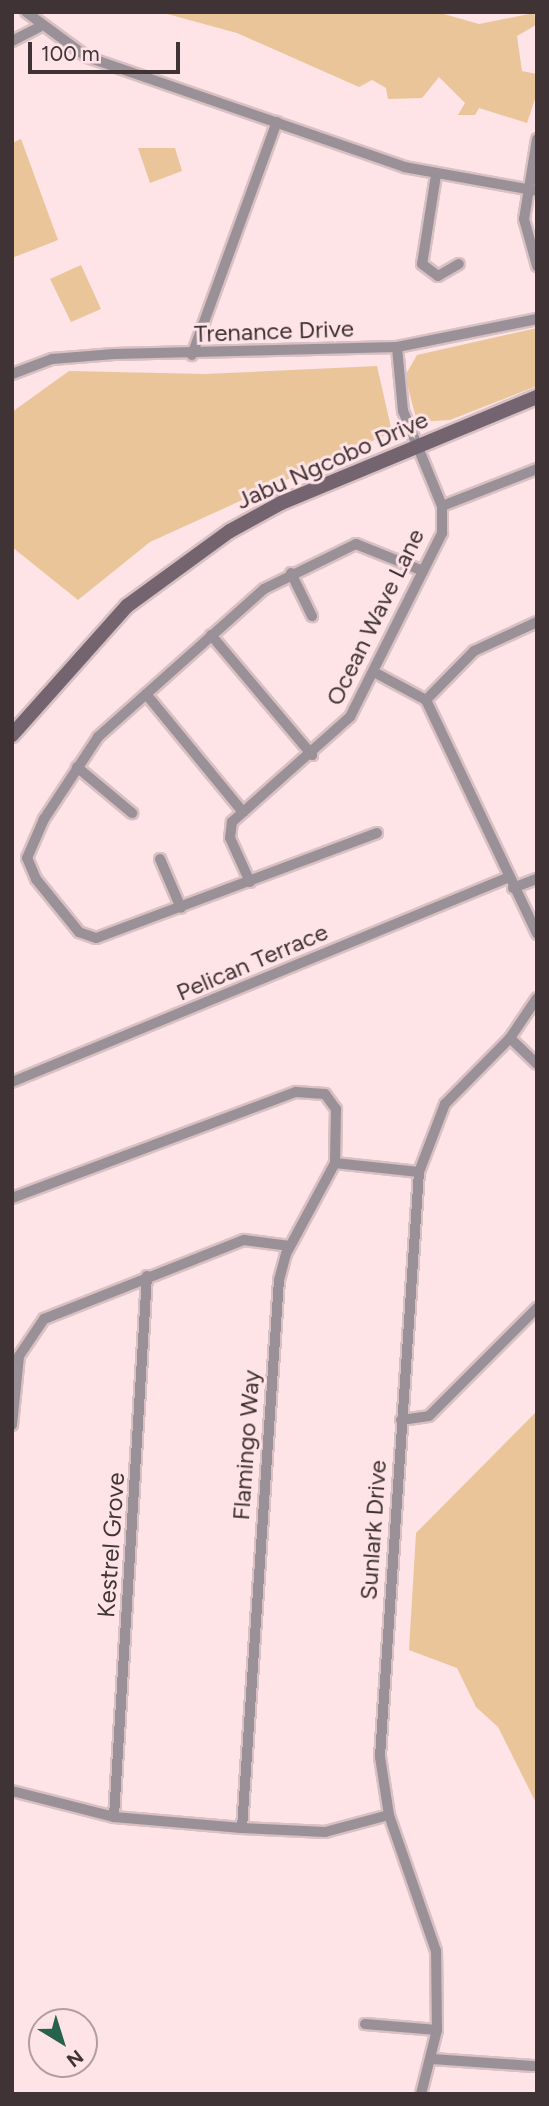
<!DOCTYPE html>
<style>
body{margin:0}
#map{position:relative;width:549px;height:2106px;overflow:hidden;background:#fee3e7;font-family:Figtree,sans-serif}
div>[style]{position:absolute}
.green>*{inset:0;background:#eac59a}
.roads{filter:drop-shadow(2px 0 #d8c0c3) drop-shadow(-2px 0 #d8c0c3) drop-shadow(0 2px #d8c0c3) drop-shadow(0 -2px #d8c0c3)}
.street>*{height:10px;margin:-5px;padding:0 5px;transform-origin:5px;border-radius:5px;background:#9a9098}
.secondary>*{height:14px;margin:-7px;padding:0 7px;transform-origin:7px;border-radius:7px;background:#746470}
span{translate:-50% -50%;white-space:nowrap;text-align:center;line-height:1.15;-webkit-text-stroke:6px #fee3e7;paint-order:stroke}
.street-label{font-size:24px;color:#403335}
.frame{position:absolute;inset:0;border:14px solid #403335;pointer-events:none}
.north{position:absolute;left:28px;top:2008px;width:70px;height:70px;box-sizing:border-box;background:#fee3e7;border:2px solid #b29da0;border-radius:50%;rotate:142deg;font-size:19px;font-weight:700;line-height:28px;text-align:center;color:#403335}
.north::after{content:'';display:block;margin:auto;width:24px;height:32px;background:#27624c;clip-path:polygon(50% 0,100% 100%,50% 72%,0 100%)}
.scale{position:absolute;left:28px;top:42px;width:152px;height:32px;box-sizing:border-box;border:4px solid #403335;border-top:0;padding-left:9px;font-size:21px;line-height:24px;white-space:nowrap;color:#403335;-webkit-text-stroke:5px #fee3e7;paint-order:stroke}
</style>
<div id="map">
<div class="green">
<i style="clip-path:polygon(160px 12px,437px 12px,479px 24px,534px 13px,536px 25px,517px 36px,522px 71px,537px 74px,537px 93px,527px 123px,479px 108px,475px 115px,458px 115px,465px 103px,439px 77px,422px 98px,388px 99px,386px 88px,372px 80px,359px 87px,237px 33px)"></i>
<i style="clip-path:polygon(21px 139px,58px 240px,12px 258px,12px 143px)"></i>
<i style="clip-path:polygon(138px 148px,175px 148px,182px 171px,150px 183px)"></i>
<i style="clip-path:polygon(81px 265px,101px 309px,71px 322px,50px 279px)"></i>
<i style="clip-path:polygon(537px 328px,537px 386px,450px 420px,417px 422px,405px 376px,417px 355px)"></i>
<i style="clip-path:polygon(377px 366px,392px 432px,150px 542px,78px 600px,12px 547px,12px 412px,69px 371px,205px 374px)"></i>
<i style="clip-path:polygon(537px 1411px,537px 1805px,498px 1727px,476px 1707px,457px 1668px,409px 1650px,416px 1533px)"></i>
</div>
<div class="roads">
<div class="street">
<i style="left:26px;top:12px;width:76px;rotate:36.4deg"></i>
<i style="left:87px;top:57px;width:336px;rotate:19.1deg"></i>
<i style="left:404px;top:167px;width:135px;rotate:10.2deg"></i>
<i style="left:12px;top:41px;width:30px;rotate:-27deg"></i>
<i style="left:537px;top:139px;width:81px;rotate:99.2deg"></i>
<i style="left:524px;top:219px;width:49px;rotate:74.5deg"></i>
<i style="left:436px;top:175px;width:90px;rotate:98.9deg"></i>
<i style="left:422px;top:264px;width:20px;rotate:37deg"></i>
<i style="left:438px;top:276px;width:24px;rotate:-30deg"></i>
<i style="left:192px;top:355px;width:248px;rotate:-70deg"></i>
<i style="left:12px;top:374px;width:43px;rotate:-20.6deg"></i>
<i style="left:52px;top:359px;width:62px;rotate:-4.6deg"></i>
<i style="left:114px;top:354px;width:283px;rotate:-1.4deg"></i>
<i style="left:397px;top:347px;width:143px;rotate:-11.3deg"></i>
<i style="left:442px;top:506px;width:102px;rotate:-21.3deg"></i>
<i style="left:291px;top:573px;width:48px;rotate:64deg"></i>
<i style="left:211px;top:635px;width:157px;rotate:49.9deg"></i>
<i style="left:374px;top:672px;width:59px;rotate:28.3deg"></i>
<i style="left:426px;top:700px;width:259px;rotate:64.6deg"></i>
<i style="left:146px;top:694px;width:153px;rotate:50.6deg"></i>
<i style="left:426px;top:700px;width:69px;rotate:-45.6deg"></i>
<i style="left:474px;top:651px;width:69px;rotate:-24.7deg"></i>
<i style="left:77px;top:767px;width:72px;rotate:39.9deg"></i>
<i style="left:377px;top:833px;width:300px;rotate:159.5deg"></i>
<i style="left:96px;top:938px;width:18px;rotate:-161deg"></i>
<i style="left:79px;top:932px;width:68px;rotate:-129.1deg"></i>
<i style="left:36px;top:879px;width:23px;rotate:-113deg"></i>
<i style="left:27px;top:858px;width:43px;rotate:-66.4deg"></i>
<i style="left:44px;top:819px;width:98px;rotate:-56.6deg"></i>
<i style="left:98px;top:737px;width:222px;rotate:-41.7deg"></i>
<i style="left:264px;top:589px;width:102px;rotate:-26.1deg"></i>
<i style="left:356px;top:544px;width:72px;rotate:21.9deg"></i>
<i style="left:160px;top:859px;width:53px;rotate:66.8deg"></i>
<i style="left:250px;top:882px;width:48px;rotate:-114.4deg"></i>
<i style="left:230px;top:838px;width:16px;rotate:-83deg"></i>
<i style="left:232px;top:822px;width:158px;rotate:-41.7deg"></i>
<i style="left:350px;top:717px;width:206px;rotate:-63.4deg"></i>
<i style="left:442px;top:533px;width:27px;rotate:-90deg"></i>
<i style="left:442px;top:506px;width:103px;rotate:-112.3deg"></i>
<i style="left:403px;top:411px;width:64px;rotate:-95.4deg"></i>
<i style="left:513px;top:888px;width:26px;rotate:-21deg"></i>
<i style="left:510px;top:1038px;width:37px;rotate:44deg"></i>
<i style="left:12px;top:1082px;width:535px;rotate:-22.4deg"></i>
<i style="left:335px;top:1163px;width:84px;rotate:6.1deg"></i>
<i style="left:12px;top:1198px;width:303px;rotate:-20.5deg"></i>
<i style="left:296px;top:1092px;width:29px;rotate:4deg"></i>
<i style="left:325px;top:1094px;width:19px;rotate:54deg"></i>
<i style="left:336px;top:1109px;width:54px;rotate:91.1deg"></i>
<i style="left:335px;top:1163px;width:103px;rotate:118.3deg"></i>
<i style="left:286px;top:1254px;width:27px;rotate:105deg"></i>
<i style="left:279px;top:1280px;width:549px;rotate:93.86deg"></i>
<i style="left:401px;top:1420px;width:28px;rotate:-8deg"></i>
<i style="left:429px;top:1416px;width:153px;rotate:-45deg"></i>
<i style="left:12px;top:1425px;width:69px;rotate:-84.2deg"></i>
<i style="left:19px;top:1356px;width:45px;rotate:-56deg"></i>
<i style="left:44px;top:1319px;width:215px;rotate:-21.6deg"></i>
<i style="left:244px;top:1240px;width:46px;rotate:7.4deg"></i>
<i style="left:12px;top:1791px;width:105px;rotate:14.3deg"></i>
<i style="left:114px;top:1817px;width:128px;rotate:4.9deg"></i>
<i style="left:242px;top:1828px;width:83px;rotate:2.8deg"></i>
<i style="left:325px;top:1832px;width:66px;rotate:-14.9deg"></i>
<i style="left:114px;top:1817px;width:542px;rotate:-86.51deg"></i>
<i style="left:365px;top:2024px;width:72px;rotate:4.8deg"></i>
<i style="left:432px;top:2059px;width:101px;rotate:4deg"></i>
<i style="left:421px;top:2094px;width:66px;rotate:-76deg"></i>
<i style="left:437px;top:2030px;width:79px;rotate:-90.7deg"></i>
<i style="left:436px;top:1951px;width:144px;rotate:-109.1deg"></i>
<i style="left:389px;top:1815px;width:59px;rotate:-98.8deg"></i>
<i style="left:380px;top:1757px;width:586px;rotate:-86.19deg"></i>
<i style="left:419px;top:1172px;width:73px;rotate:-69.1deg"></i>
<i style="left:445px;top:1104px;width:93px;rotate:-45.4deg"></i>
<i style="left:510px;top:1038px;width:48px;rotate:-56deg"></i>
</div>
<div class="secondary">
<i style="left:12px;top:735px;width:173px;rotate:-48.3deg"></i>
<i style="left:127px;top:606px;width:127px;rotate:-36.1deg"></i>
<i style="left:230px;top:531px;width:58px;rotate:-28.8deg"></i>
<i style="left:281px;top:503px;width:277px;rotate:-22.5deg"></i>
</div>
</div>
<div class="street-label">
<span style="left:274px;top:331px;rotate:-2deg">Trenance Drive</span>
<span style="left:332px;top:460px;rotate:-24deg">Jabu Ngcobo Drive</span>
<span style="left:375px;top:617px;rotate:-64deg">Ocean Wave Lane</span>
<span style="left:252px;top:962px;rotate:-23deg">Pelican Terrace</span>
<span style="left:246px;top:1445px;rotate:-86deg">Flamingo Way</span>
<span style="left:373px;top:1530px;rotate:-86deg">Sunlark Drive</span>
<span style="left:111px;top:1545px;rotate:-86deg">Kestrel Grove</span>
</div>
<div class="frame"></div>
<div class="north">N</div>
<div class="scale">100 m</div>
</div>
